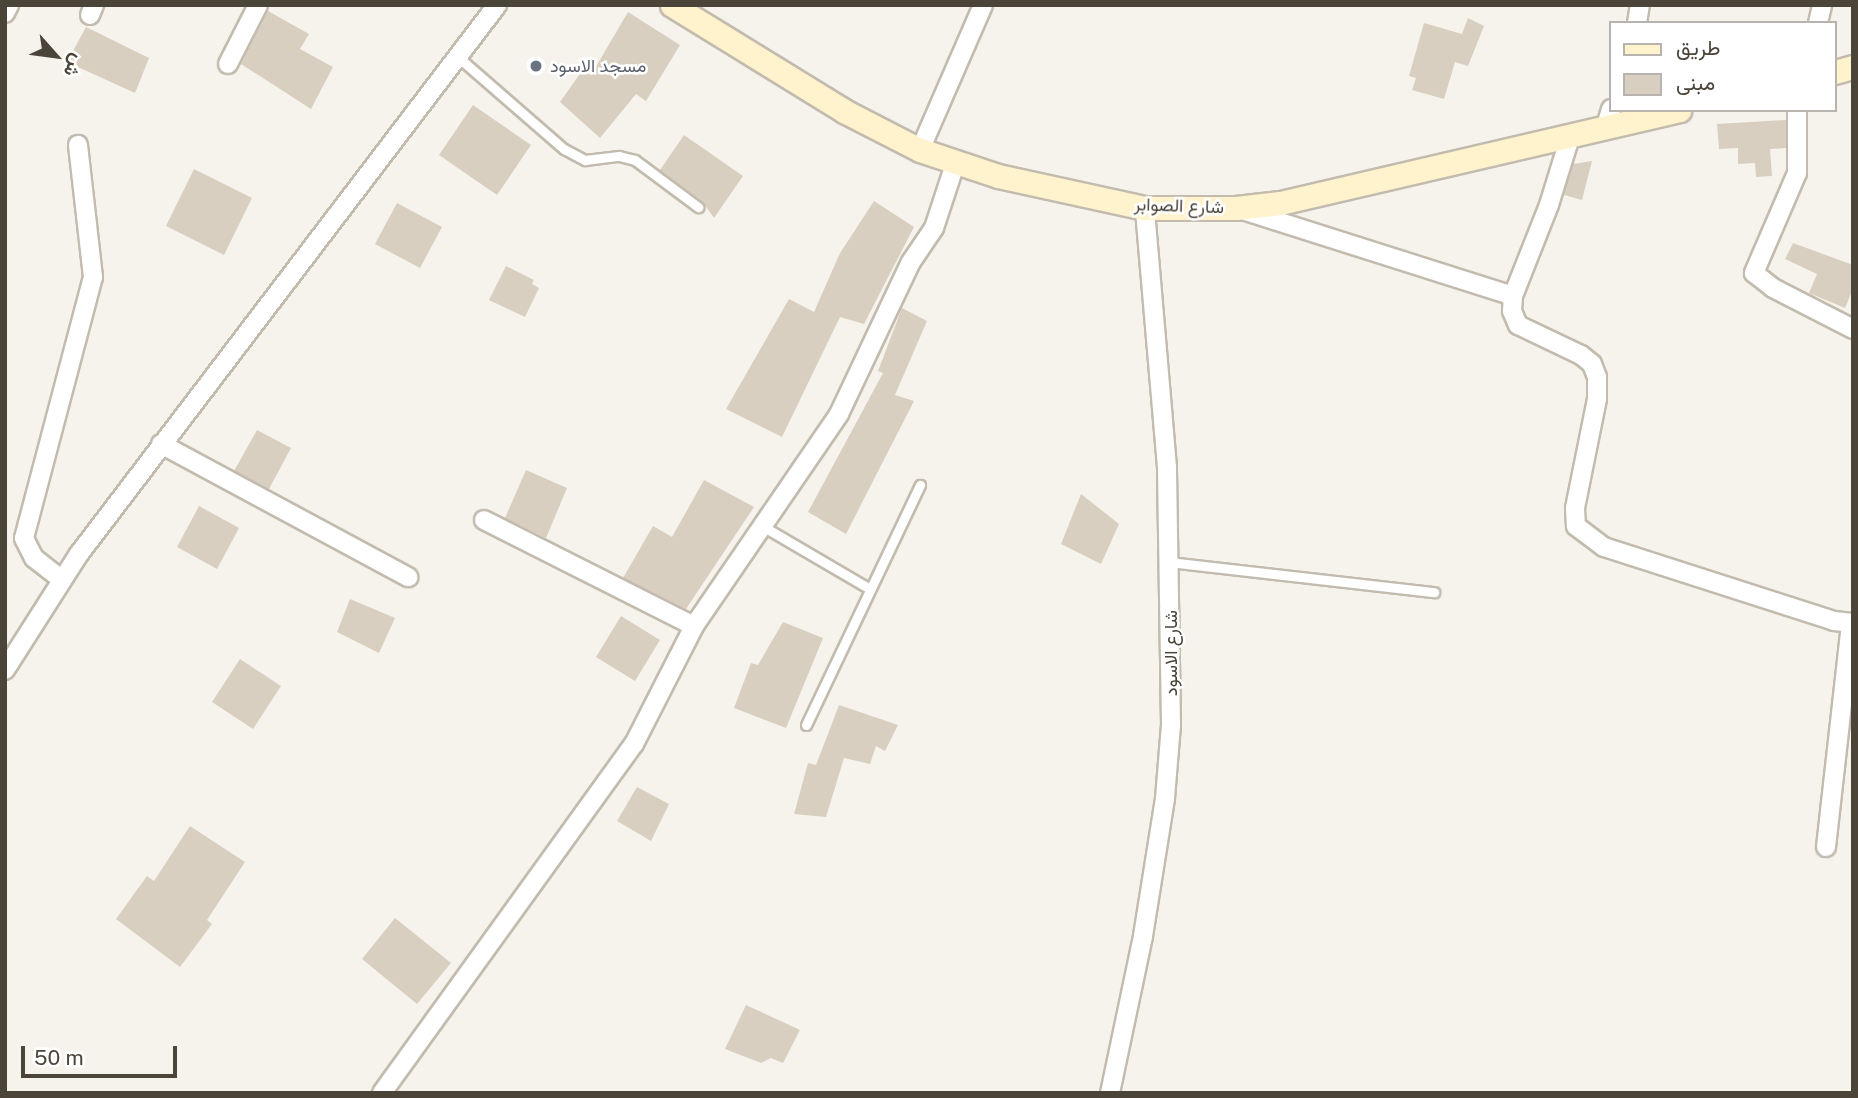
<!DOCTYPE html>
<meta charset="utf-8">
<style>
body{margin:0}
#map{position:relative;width:1858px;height:1098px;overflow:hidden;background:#f6f3ec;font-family:"Public Sans",Vazirmatn,sans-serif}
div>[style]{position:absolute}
.building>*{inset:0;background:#d8cfc1}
.roads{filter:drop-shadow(2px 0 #c2bbae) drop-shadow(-2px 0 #c2bbae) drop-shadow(0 2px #c2bbae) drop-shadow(0 -2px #c2bbae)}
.lane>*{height:9px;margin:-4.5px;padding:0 4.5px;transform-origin:4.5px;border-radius:4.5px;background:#fff}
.street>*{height:18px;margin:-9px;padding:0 9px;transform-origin:9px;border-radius:9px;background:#fff}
.secondary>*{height:23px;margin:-11.5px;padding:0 11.5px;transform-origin:11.5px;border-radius:11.5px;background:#fff3cd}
.dots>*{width:19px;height:19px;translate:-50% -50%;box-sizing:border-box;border:4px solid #fff;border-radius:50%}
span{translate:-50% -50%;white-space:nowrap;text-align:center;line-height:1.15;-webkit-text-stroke:5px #fff;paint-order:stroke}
.worship-label{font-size:18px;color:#5b616d}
.left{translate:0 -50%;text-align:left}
.street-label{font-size:18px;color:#4b4439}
.frame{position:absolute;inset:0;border:7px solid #4b4439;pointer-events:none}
.legend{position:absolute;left:1609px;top:21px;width:228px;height:91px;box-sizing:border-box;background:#fff;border:2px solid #b7b4b0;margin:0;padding:9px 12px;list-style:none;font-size:21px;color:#4b4439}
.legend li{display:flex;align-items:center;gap:14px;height:35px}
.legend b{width:35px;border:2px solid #b7b4b0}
.north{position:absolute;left:21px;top:21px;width:70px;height:70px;-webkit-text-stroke:5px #fff;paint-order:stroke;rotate:118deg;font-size:19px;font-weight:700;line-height:28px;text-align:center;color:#4b4439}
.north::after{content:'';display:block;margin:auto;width:24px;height:32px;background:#4b4439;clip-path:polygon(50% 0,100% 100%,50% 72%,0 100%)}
.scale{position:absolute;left:21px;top:1046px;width:156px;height:32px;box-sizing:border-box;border:4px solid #4b4439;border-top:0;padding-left:9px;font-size:21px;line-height:24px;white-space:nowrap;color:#4b4439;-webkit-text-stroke:5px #fff;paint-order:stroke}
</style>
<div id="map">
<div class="building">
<i style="clip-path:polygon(268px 11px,309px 34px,300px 49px,333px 67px,311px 109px,241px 64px)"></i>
<i style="clip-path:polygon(628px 12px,680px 45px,646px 101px,636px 94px,600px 138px,560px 102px,584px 68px,591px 75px)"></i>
<i style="clip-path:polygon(1468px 18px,1484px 26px,1468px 66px,1455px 62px,1444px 99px,1412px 90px,1416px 78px,1409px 76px,1424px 23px,1462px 34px)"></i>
<i style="clip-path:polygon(86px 27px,149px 58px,135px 93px,67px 62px)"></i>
<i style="clip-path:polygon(473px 105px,531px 145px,497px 195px,439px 155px)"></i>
<i style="clip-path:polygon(1786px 120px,1786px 148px,1770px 149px,1772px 176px,1756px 177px,1755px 163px,1738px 164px,1738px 148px,1719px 149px,1717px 124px)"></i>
<i style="clip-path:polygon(684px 135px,743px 176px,714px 218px,702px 201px,660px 170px)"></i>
<i style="clip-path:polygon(1592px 161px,1582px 200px,1564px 195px,1573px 164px)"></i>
<i style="clip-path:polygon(194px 169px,252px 198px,224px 255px,166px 226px)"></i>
<i style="clip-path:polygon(874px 201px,914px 227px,864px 324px,840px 317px,782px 437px,726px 409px,789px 299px,814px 312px,840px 253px)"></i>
<i style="clip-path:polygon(397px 203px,442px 227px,420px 268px,375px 244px)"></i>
<i style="clip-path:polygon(1793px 243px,1853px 265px,1853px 289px,1845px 308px,1809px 293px,1817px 274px,1785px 259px)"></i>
<i style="clip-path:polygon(506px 266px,534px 280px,532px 284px,539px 288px,525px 317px,489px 300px)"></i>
<i style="clip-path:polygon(902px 308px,927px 321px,895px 395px,914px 401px,846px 534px,808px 512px,883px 373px,878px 371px)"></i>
<i style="clip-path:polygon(257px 430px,291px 448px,269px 489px,234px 471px)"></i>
<i style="clip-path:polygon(526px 470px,567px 488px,546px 538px,505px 518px)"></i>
<i style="clip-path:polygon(704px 480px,754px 507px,686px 609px,623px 578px,653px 526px,672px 537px)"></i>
<i style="clip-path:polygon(1081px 494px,1119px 524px,1101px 564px,1061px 544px)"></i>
<i style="clip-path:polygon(199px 506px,239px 528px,217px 569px,177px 547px)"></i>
<i style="clip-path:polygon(350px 599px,395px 618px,379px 653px,337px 632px)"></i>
<i style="clip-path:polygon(621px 616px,660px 640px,635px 681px,596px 657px)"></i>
<i style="clip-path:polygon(783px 622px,823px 638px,786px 728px,734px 708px,751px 663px,758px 665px)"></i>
<i style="clip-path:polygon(240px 659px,281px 686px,253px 729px,212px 702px)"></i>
<i style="clip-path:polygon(839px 705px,898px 725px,885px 751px,876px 746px,870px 764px,844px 758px,826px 817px,794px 814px,808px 763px,816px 765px)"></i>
<i style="clip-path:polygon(637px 787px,669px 804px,651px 841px,617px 821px)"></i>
<i style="clip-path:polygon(190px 826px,245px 862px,207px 920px,212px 924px,180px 967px,116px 919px,147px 876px,154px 881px)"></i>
<i style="clip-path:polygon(395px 918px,451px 963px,417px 1004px,362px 959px)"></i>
<i style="clip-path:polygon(746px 1005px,800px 1030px,783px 1063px,771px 1058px,761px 1063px,725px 1049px)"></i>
</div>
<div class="roads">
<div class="lane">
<i style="left:458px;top:57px;width:140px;rotate:41deg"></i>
<i style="left:564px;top:149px;width:24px;rotate:28deg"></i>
<i style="left:585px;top:160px;width:34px;rotate:-7deg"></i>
<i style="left:619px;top:156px;width:16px;rotate:14deg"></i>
<i style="left:635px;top:160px;width:79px;rotate:36.7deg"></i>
<i style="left:764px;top:527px;width:123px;rotate:30.3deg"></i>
<i style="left:1169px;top:562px;width:267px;rotate:6.5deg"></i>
<i style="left:806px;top:725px;width:266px;rotate:-64.6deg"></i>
</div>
<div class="street">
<i style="left:5px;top:13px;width:9px;rotate:-63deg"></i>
<i style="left:90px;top:15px;width:11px;rotate:-68deg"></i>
<i style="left:1637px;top:23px;width:18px;rotate:-81deg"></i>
<i style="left:1818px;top:23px;width:18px;rotate:-77deg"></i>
<i style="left:228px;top:64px;width:66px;rotate:-63deg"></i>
<i style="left:1797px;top:110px;width:63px;rotate:90deg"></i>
<i style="left:1797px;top:173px;width:109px;rotate:113.3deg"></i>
<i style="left:1754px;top:273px;width:24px;rotate:38deg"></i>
<i style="left:1773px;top:288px;width:90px;rotate:27.1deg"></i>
<i style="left:1605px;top:129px;width:21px;rotate:-73deg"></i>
<i style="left:1570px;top:137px;width:71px;rotate:107.2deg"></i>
<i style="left:1549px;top:205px;width:98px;rotate:111.6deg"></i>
<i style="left:1513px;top:296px;width:15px;rotate:94deg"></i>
<i style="left:1512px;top:311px;width:15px;rotate:67deg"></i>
<i style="left:1518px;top:325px;width:70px;rotate:25.5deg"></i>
<i style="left:1581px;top:355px;width:14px;rotate:39deg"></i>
<i style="left:1592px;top:364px;width:14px;rotate:69deg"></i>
<i style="left:1597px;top:377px;width:22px;rotate:90deg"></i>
<i style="left:1597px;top:399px;width:111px;rotate:101.4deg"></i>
<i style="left:1575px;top:508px;width:18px;rotate:87deg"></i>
<i style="left:1576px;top:526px;width:35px;rotate:37deg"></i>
<i style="left:1604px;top:547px;width:242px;rotate:17.8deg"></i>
<i style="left:1834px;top:621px;width:19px;rotate:6deg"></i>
<i style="left:920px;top:150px;width:158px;rotate:-66.5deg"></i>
<i style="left:1239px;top:209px;width:287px;rotate:17.6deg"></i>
<i style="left:161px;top:444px;width:281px;rotate:28.3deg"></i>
<i style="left:484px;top:520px;width:235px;rotate:26.8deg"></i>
<i style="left:61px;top:579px;width:34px;rotate:-142deg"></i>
<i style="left:34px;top:558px;width:22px;rotate:-117deg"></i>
<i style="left:24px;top:538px;width:270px;rotate:-75.2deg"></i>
<i style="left:93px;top:277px;width:133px;rotate:-96.5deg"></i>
<i style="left:5px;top:670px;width:138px;rotate:-57.5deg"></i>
<i style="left:79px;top:554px;width:690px;rotate:-52.71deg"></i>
<i style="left:1826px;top:847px;width:225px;rotate:-83.6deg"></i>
<i style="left:382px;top:1093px;width:430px;rotate:-54.2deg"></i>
<i style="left:634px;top:744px;width:132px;rotate:-63deg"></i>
<i style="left:694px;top:626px;width:257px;rotate:-55.6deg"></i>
<i style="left:839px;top:414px;width:168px;rotate:-64.7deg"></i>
<i style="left:911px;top:262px;width:41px;rotate:-55.9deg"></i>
<i style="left:934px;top:228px;width:67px;rotate:-71.8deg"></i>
<i style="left:1110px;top:1093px;width:160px;rotate:-78.1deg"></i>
<i style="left:1143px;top:936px;width:140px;rotate:-80.9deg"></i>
<i style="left:1165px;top:798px;width:73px;rotate:-85.3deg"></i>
<i style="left:1171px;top:725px;width:258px;rotate:-90.9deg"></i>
<i style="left:1167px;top:467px;width:260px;rotate:-94.9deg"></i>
</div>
<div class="secondary">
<i style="left:672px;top:5px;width:202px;rotate:31.6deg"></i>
<i style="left:844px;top:111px;width:85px;rotate:27.2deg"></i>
<i style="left:920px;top:150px;width:82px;rotate:18.4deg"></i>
<i style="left:998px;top:176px;width:150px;rotate:12.3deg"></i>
<i style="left:1145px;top:208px;width:91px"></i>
<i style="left:1236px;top:208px;width:44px;rotate:-6.5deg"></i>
<i style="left:1280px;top:203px;width:410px;rotate:-13.1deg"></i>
<i style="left:1835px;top:72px;width:19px;rotate:-16deg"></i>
</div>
</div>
<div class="dots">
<i style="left:536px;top:66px;background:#6b7280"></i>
</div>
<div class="worship-label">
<span class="left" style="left:550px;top:66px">مسجد الاسود</span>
</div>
<div class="street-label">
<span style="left:1179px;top:206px;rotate:2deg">شارع الصوابر</span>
<span style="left:1171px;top:653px;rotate:-90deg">شارع الاسود</span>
</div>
<div class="frame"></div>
<ul class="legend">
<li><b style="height:9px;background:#fff3cd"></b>طريق</li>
<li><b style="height:19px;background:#d8cfc1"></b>مبنى</li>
</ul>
<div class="north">ش</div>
<div class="scale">50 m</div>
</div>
